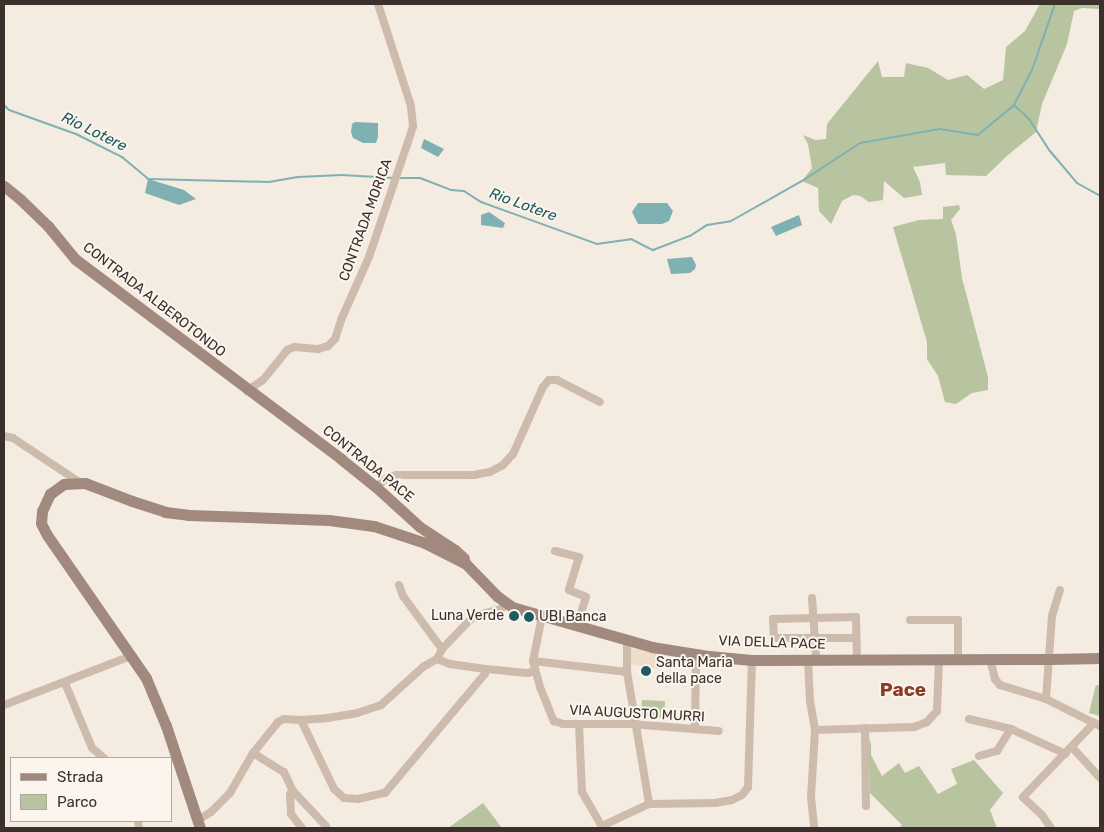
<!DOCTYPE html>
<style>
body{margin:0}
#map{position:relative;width:1104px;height:832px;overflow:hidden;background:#f4ebe1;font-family:Rubik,sans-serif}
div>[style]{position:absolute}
.green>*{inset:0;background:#b8c4a0}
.plaza>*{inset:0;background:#ecdcc8}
.water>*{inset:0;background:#7fb0b2}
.stream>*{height:2px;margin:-1px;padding:0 1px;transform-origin:1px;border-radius:1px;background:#7fb0b2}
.street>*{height:8px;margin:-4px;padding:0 4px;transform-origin:4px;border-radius:4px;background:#cdbbac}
.secondary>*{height:11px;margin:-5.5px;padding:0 5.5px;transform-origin:5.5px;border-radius:5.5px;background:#a18a7d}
.secondary-bridge>*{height:11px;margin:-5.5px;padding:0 5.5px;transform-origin:5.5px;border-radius:5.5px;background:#a18a7d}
.dots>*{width:14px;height:14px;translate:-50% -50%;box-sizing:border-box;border:2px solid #fbf5ee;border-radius:50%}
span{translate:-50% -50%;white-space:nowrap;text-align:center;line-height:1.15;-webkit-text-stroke:4px #fbf5ee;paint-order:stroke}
.street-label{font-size:14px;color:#3b302b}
.poi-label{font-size:14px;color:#3b302b}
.right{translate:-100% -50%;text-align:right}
.left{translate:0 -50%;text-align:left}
.water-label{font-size:15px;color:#1f5a5e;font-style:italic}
.district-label{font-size:19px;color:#8c3b22;font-weight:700}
.frame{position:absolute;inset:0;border:5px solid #3b302b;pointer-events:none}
.legend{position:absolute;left:10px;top:757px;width:162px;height:65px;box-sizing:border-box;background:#fbf5ee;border:1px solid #aea6a0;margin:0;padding:6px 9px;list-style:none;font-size:15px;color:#3b302b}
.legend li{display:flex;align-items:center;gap:10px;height:25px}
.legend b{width:25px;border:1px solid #aea6a0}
</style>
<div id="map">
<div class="green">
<i style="clip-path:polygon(1040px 4px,1100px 4px,1100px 9px,1082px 8px,1074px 11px,1067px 44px,1042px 104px,1036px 132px,1008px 155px,986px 176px,946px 175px,945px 163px,913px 167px,920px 182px,922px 195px,904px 198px,884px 181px,883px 200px,869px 202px,860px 196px,853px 195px,842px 201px,831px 224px,819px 211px,818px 188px,802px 181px,812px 168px,808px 144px,803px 135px,815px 140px,826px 139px,827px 124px,878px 61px,882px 77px,904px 77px,906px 63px,928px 68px,948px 80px,967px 75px,984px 89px,1003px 80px,1006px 47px,1025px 31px)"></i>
<i style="clip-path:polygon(959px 205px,960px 209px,951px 220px,956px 234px,962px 278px,988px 377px,988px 390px,972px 393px,956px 404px,945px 402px,938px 376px,927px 359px,927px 342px,893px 227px,919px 220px,943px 219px,943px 207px)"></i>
<i style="clip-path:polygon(1096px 685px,1100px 686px,1100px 716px,1089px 713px)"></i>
<i style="clip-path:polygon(642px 700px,665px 701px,664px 718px,641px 716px)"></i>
<i style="clip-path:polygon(868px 736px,871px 744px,871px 755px,882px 776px,899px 763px,905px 773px,919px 766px,938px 794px,957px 784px,951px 769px,974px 760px,1003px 793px,990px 810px,997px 828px,899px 828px,902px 825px,870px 793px)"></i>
<i style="clip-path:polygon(483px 803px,502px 828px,448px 828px)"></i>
</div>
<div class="plaza">
<i style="clip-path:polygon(630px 648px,662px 654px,660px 669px,628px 664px)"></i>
</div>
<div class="water">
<i style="clip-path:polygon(355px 122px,378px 123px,378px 137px,376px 143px,363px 143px,353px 138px,351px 132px,352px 124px)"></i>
<i style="clip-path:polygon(424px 139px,444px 149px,438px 157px,421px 148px)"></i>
<i style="clip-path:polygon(148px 179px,184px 190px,196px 199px,179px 205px,145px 193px)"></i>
<i style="clip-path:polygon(638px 203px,667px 203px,673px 211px,669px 221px,662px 224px,638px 224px,632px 212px)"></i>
<i style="clip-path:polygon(489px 212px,505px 223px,503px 228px,481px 225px,481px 215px)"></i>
<i style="clip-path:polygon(799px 215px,802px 225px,776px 236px,771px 227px)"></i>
<i style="clip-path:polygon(692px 257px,696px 265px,695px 269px,690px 273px,671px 274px,667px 259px)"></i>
</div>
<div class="stream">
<i style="left:4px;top:105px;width:7px;rotate:45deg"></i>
<i style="left:9px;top:110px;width:71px;rotate:19.7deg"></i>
<i style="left:76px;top:134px;width:51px;rotate:26.6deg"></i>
<i style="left:122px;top:157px;width:34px;rotate:40deg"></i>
<i style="left:148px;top:179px;width:121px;rotate:1.4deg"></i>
<i style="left:269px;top:182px;width:29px;rotate:-10deg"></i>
<i style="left:298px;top:177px;width:44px;rotate:-2.6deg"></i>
<i style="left:342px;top:175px;width:52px;rotate:3.3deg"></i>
<i style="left:1014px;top:105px;width:21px;rotate:43deg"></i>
<i style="left:1029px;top:119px;width:38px;rotate:57deg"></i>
<i style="left:1050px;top:151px;width:42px;rotate:49.8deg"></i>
<i style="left:1077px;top:183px;width:26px;rotate:29deg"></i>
<i style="left:398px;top:178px;width:22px"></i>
<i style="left:420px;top:178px;width:33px;rotate:21deg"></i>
<i style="left:451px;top:190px;width:13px;rotate:4deg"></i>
<i style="left:464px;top:191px;width:20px;rotate:33deg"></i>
<i style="left:481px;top:202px;width:123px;rotate:19.9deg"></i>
<i style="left:597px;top:244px;width:34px;rotate:-8deg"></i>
<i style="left:631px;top:239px;width:25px;rotate:27deg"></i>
<i style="left:653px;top:250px;width:40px;rotate:-21deg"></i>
<i style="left:690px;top:236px;width:20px;rotate:-33deg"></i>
<i style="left:707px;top:225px;width:24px;rotate:-9deg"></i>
<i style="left:731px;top:221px;width:81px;rotate:-29.4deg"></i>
<i style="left:802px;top:181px;width:69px;rotate:-33.2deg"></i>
<i style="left:860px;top:143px;width:81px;rotate:-9.9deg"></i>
<i style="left:940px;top:129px;width:38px;rotate:9deg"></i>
<i style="left:978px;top:135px;width:47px;rotate:-39.8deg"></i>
<i style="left:1014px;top:105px;width:39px;rotate:-63deg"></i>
<i style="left:1032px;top:70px;width:70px;rotate:-70.8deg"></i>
</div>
<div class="street">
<i style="left:247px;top:391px;width:19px;rotate:-35deg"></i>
<i style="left:263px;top:380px;width:38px;rotate:-51deg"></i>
<i style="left:287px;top:350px;width:8px;rotate:-23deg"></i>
<i style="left:294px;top:347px;width:24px;rotate:5deg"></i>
<i style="left:318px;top:349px;width:10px;rotate:-17deg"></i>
<i style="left:328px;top:346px;width:10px;rotate:-45deg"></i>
<i style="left:335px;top:339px;width:20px;rotate:-72deg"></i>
<i style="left:341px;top:320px;width:69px;rotate:-66deg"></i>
<i style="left:369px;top:257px;width:118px;rotate:-71.3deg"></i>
<i style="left:407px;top:145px;width:20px;rotate:-72deg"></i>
<i style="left:413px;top:126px;width:20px;rotate:-96deg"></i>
<i style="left:411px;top:106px;width:107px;rotate:-107.9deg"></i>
<i style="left:4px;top:436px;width:9px;rotate:13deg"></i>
<i style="left:13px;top:438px;width:79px;rotate:33.7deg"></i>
<i style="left:376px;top:487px;width:14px;rotate:-39deg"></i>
<i style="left:387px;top:478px;width:9px;rotate:-18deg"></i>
<i style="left:396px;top:475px;width:78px"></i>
<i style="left:474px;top:475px;width:16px;rotate:-11deg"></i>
<i style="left:490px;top:472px;width:15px;rotate:-28deg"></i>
<i style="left:503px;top:465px;width:15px;rotate:-48deg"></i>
<i style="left:513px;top:454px;width:73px;rotate:-65.9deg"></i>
<i style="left:543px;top:387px;width:9px;rotate:-49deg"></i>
<i style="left:549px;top:380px;width:8px"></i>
<i style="left:557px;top:380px;width:48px;rotate:27.1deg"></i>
<i style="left:555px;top:551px;width:25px;rotate:14deg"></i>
<i style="left:579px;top:557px;width:34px;rotate:107deg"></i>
<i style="left:569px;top:590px;width:18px;rotate:22deg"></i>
<i style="left:586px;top:597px;width:31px;rotate:107deg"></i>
<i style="left:399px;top:585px;width:12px;rotate:70deg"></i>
<i style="left:403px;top:596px;width:66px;rotate:53.7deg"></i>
<i style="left:812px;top:598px;width:57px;rotate:86deg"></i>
<i style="left:542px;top:616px;width:46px;rotate:101.3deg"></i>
<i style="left:533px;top:661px;width:27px;rotate:75deg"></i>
<i style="left:540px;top:687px;width:37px;rotate:68deg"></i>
<i style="left:554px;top:721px;width:9px;rotate:18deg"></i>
<i style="left:563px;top:724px;width:68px"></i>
<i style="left:631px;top:724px;width:88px;rotate:4.5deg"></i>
<i style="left:910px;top:620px;width:48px"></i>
<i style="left:958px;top:620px;width:40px;rotate:90deg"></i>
<i style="left:856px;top:638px;width:82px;rotate:180deg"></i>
<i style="left:774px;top:638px;width:19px;rotate:-93deg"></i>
<i style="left:773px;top:619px;width:83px;rotate:-1.4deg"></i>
<i style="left:856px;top:617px;width:43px;rotate:88.7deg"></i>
<i style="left:627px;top:642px;width:30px;rotate:90deg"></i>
<i style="left:627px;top:672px;width:134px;rotate:80.5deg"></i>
<i style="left:437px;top:659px;width:14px;rotate:21deg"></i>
<i style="left:450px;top:664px;width:36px;rotate:8deg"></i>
<i style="left:486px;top:669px;width:41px;rotate:5.6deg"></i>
<i style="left:527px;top:673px;width:8px;rotate:-14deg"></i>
<i style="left:990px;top:659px;width:21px;rotate:76deg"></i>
<i style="left:995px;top:679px;width:8px;rotate:50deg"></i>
<i style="left:1000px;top:685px;width:48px;rotate:16.9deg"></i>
<i style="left:1046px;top:699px;width:60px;rotate:26.6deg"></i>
<i style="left:808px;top:660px;width:41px;rotate:87.2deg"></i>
<i style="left:810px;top:701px;width:29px;rotate:80deg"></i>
<i style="left:815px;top:730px;width:67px;rotate:93.4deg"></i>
<i style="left:811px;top:797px;width:31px;rotate:84deg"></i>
<i style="left:533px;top:661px;width:95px;rotate:6.7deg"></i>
<i style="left:65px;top:683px;width:70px;rotate:67.4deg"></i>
<i style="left:92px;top:748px;width:16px;rotate:40deg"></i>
<i style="left:1046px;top:699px;width:83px;rotate:-85.9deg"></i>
<i style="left:1052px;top:616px;width:27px;rotate:-73deg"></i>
<i style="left:4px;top:705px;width:136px;rotate:-21.1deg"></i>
<i style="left:969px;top:719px;width:43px;rotate:13.4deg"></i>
<i style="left:1011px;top:729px;width:60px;rotate:24.4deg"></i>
<i style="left:301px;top:720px;width:76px;rotate:64.4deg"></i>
<i style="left:334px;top:789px;width:13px;rotate:42deg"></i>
<i style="left:344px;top:798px;width:14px;rotate:4deg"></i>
<i style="left:358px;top:799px;width:28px;rotate:-13deg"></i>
<i style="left:385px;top:793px;width:155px;rotate:-50deg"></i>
<i style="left:485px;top:674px;width:5px;rotate:-79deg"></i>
<i style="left:579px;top:724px;width:68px;rotate:87.5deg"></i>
<i style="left:582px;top:792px;width:39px;rotate:60deg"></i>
<i style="left:602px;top:826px;width:52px;rotate:-25.1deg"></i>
<i style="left:649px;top:804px;width:66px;rotate:-0.9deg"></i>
<i style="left:715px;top:803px;width:17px;rotate:-10deg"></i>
<i style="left:732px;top:800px;width:11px;rotate:-27deg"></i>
<i style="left:742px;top:795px;width:10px;rotate:-53deg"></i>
<i style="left:748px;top:787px;width:127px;rotate:-88.2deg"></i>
<i style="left:695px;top:728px;width:74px;rotate:-89.2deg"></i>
<i style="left:865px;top:728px;width:78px;rotate:89.3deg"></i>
<i style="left:815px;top:730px;width:99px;rotate:-1.7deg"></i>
<i style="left:914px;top:727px;width:14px;rotate:-21deg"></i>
<i style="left:927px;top:722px;width:15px;rotate:-48deg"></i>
<i style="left:937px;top:711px;width:51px;rotate:-87.8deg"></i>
<i style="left:1072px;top:747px;width:42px;rotate:47.9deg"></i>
<i style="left:253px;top:753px;width:36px;rotate:32deg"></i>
<i style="left:284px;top:772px;width:21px;rotate:65deg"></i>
<i style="left:293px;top:791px;width:48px;rotate:46.7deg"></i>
<i style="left:979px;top:756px;width:19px;rotate:-16deg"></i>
<i style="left:997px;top:751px;width:26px;rotate:-58deg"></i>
<i style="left:293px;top:791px;width:4px;rotate:135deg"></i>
<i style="left:290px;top:794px;width:20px;rotate:87deg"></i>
<i style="left:291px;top:814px;width:18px;rotate:52deg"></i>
<i style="left:198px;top:820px;width:15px;rotate:-32deg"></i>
<i style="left:211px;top:812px;width:27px;rotate:-45deg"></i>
<i style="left:230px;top:793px;width:46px;rotate:-60.1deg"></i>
<i style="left:253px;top:753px;width:40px;rotate:-51deg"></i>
<i style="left:278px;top:722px;width:7px;rotate:-27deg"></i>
<i style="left:284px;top:719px;width:17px;rotate:3deg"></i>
<i style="left:301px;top:720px;width:26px;rotate:-4deg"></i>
<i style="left:327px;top:718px;width:30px;rotate:-9deg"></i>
<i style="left:357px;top:713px;width:25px;rotate:-18deg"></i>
<i style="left:381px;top:705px;width:57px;rotate:-42.1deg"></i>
<i style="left:423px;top:667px;width:16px;rotate:-30deg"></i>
<i style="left:437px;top:659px;width:11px;rotate:-63deg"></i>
<i style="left:442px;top:649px;width:42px;rotate:-46deg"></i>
<i style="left:471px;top:619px;width:8px;rotate:-30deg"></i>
<i style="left:478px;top:615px;width:24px;rotate:-15deg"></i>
<i style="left:501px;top:609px;width:8px;rotate:-40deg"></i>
<i style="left:138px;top:821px;width:7px;rotate:82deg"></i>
<i style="left:1051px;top:828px;width:16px;rotate:-125deg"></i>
<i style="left:1042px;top:815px;width:26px;rotate:-137deg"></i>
<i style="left:1023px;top:797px;width:103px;rotate:-46.2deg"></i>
</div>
<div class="secondary">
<i style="left:4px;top:186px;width:21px;rotate:39deg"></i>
<i style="left:20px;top:199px;width:39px;rotate:44deg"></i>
<i style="left:48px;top:226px;width:43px;rotate:50.7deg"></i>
<i style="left:75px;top:259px;width:333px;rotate:36.9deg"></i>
<i style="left:341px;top:459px;width:45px;rotate:38.7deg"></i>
<i style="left:376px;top:487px;width:59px;rotate:42.3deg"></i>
<i style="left:420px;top:527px;width:42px;rotate:33.3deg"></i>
<i style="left:455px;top:550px;width:12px;rotate:42deg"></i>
<i style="left:1051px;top:659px;width:49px;rotate:-1.2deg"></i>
<i style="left:200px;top:828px;width:108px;rotate:-108.4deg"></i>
<i style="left:166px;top:726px;width:52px;rotate:-112.6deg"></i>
<i style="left:146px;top:678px;width:174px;rotate:-124.7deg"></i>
<i style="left:47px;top:535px;width:13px;rotate:-117deg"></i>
<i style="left:41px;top:523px;width:12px;rotate:-85deg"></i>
<i style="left:42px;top:511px;width:19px;rotate:-65deg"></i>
<i style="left:50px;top:494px;width:17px;rotate:-36deg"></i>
<i style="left:64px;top:484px;width:21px;rotate:-3deg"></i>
<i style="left:85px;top:483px;width:50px;rotate:21deg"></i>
<i style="left:132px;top:501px;width:35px;rotate:18deg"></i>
<i style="left:165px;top:512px;width:23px;rotate:7deg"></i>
<i style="left:188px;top:515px;width:141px;rotate:2deg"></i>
<i style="left:329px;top:520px;width:45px;rotate:7.6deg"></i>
<i style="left:374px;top:526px;width:54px;rotate:18.4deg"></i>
<i style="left:425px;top:543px;width:46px;rotate:27.1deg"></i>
<i style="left:466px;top:564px;width:45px;rotate:45.9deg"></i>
<i style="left:497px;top:596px;width:19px;rotate:36deg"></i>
<i style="left:512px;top:607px;width:146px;rotate:15.9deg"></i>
<i style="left:652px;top:647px;width:58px;rotate:9deg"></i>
<i style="left:709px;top:656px;width:43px;rotate:5.3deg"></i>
<i style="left:752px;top:660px;width:292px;rotate:-0.2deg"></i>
</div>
<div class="secondary-bridge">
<i style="left:1044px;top:659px;width:7px"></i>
</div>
<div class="dots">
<i style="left:514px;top:616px;background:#1f5a5e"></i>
<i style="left:529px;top:617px;background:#1f5a5e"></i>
<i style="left:646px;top:671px;background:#1f5a5e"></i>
</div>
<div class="street-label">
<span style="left:366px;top:220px;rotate:-70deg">CONTRADA MORICA</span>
<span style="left:154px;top:300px;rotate:38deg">CONTRADA ALBEROTONDO</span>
<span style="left:368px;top:464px;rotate:39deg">CONTRADA PACE</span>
<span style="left:772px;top:643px;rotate:2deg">VIA DELLA PACE</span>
<span style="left:637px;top:714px;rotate:3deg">VIA AUGUSTO MURRI</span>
</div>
<div class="poi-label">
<span class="right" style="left:504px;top:616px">Luna Verde</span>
<span class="left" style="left:539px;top:617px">UBI Banca</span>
<span class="left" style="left:656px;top:671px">Santa Maria<br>della pace</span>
</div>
<div class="water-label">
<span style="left:94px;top:132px;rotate:26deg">Rio Lotere</span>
<span style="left:523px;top:205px;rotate:20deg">Rio Lotere</span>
</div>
<div class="district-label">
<span style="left:903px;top:690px">Pace</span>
</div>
<div class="frame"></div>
<ul class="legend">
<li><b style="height:6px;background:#a18a7d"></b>Strada</li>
<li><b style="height:14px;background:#b8c4a0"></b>Parco</li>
</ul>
</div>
